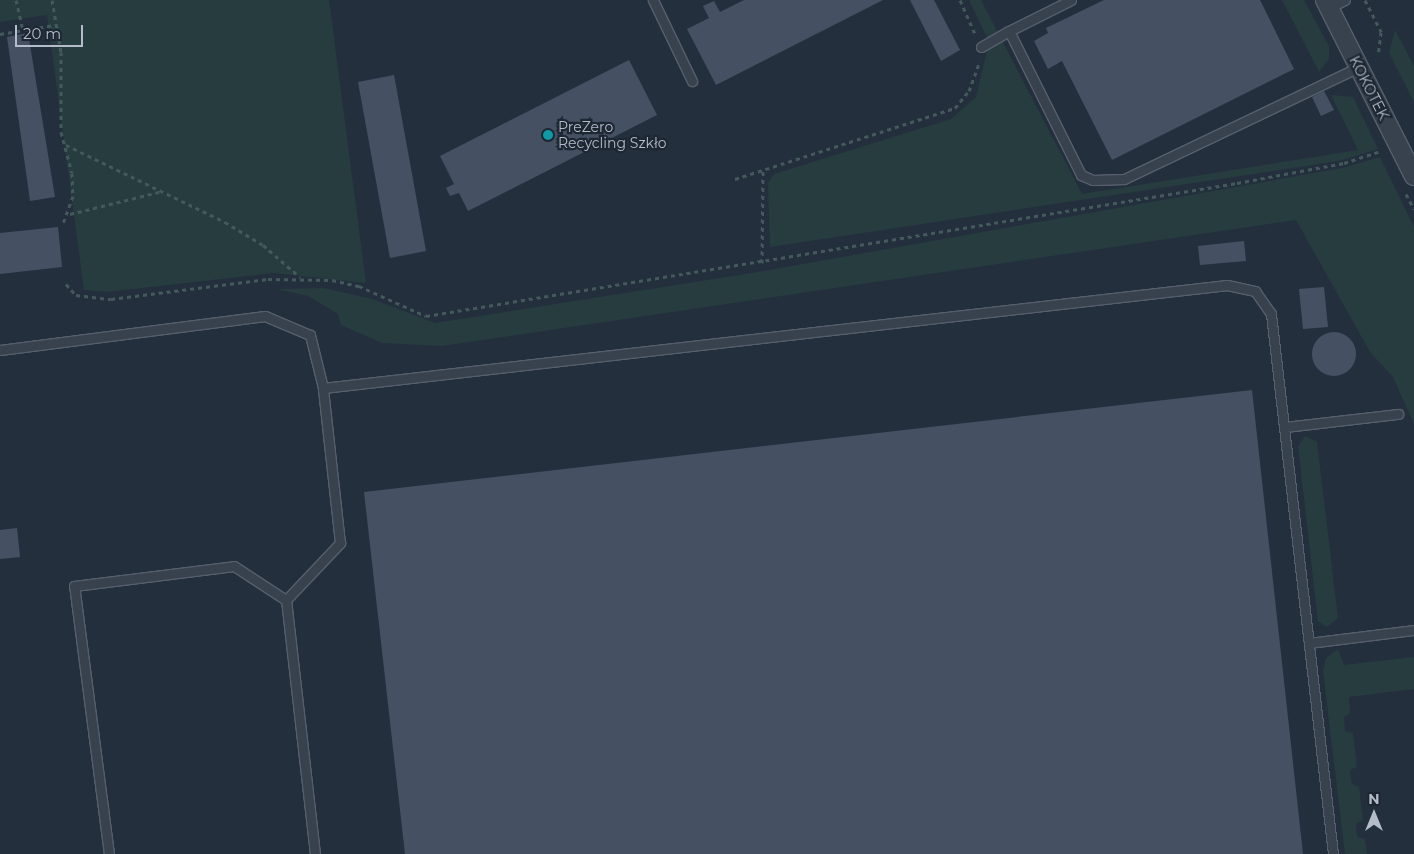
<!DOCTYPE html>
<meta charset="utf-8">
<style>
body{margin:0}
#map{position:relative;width:1414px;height:854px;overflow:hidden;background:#242f3e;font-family:Montserrat,sans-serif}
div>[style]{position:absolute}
.green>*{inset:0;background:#263c3f}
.building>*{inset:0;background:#455162}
.round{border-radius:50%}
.path>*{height:3px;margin-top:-1.5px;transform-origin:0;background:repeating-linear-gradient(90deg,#44595c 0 4px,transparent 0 8px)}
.roads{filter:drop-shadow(1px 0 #565f6c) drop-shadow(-1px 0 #565f6c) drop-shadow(0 1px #565f6c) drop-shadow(0 -1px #565f6c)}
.lane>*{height:9px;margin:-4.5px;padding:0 4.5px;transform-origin:4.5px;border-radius:4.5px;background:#38414e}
.street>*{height:18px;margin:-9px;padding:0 9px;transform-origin:9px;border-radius:9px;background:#38414e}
.dots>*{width:14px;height:14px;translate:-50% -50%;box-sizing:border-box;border:2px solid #1d2633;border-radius:50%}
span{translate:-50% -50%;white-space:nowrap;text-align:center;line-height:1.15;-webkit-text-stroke:4.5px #1d2633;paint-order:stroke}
.street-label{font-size:14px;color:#b4bcc9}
.poi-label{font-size:14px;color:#b4bcc9}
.left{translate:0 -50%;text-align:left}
.north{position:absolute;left:1349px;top:789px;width:50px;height:50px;-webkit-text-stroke:4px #1d2633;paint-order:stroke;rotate:0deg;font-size:14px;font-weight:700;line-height:20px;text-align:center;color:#b4bcc9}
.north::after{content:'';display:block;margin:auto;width:18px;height:22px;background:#b4bcc9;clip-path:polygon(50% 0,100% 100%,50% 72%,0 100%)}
.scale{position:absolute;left:15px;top:25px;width:68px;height:22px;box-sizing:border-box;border:2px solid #b4bcc9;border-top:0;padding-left:6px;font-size:15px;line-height:18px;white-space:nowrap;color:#b4bcc9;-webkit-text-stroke:4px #1d2633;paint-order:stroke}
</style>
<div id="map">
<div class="green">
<i style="clip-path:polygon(0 0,329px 0,366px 283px,273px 273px,107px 292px,84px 290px,47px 15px,0 22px)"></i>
<i style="clip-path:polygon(969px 0,981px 0,1082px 194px,1358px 150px,1331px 95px,1353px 97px,1378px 149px,1339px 161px,770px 247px,768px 183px,774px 174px,951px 119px,976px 97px,989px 42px)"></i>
<i style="clip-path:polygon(1282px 0,1304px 0,1329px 46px,1329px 59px,1319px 72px)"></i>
<i style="clip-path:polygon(1395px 30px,1414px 66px,1414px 102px,1389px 53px)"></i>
<i style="clip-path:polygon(1380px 157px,1414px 227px,1414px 424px,1393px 377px,1370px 352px,1296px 220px,442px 346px,382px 343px,341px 325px,338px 314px,308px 296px,277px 289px,324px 288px,372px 299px,435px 323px,758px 272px,1342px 168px)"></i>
<i style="clip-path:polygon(1305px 436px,1317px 442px,1338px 618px,1327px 627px,1318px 621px,1298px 446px)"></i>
<i style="clip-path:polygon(1338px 649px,1344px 665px,1414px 657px,1414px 689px,1349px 697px,1350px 713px,1344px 717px,1345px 731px,1353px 733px,1357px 767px,1350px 770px,1352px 784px,1359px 787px,1363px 820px,1356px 824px,1357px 837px,1365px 839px,1367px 854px,1345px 854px,1323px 671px,1326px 658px)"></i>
</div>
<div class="building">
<i style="clip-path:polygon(744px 0,883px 0,716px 85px,687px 29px,709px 18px,703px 6px,714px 1px,720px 12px)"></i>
<i style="clip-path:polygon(910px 0,934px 0,960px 50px,941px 61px)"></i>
<i style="clip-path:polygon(1104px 0,1260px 0,1294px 69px,1112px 160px,1062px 61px,1048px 69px,1034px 41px,1048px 33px,1046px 28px)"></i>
<i style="clip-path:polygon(28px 33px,55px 197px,30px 201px,7px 37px)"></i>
<i style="clip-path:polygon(629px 60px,657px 115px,468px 211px,459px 193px,450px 196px,446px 188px,454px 184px,440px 156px)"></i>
<i style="clip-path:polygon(394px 75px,426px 251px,390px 258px,358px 82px)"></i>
<i style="clip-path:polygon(1324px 91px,1334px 110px,1321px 116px,1312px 97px)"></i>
<i style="clip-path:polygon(58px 227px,62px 267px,0 274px,0 233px)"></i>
<i style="clip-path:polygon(1244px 241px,1246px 261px,1200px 265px,1198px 246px)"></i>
<i style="clip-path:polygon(1324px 287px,1328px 327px,1303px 329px,1299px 289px)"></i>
<i class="round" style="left:1312px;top:332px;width:44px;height:44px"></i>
<i style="clip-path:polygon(1252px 390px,1303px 854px,405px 854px,364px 492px)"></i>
<i style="clip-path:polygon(17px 528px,20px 557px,0 559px,0 530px)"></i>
</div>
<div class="path">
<i style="left:16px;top:0;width:31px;rotate:77deg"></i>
<i style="left:52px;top:0;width:53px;rotate:80.2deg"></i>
<i style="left:61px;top:52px;width:80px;rotate:90deg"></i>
<i style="left:61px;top:132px;width:42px;rotate:75deg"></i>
<i style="left:72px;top:173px;width:23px;rotate:88deg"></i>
<i style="left:73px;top:196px;width:29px;rotate:110deg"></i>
<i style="left:960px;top:0;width:37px;rotate:66deg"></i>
<i style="left:1365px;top:0;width:36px;rotate:63deg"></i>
<i style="left:1381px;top:32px;width:23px;rotate:97deg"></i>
<i style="left:0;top:34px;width:55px;rotate:-9.5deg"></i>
<i style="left:66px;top:145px;width:177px;rotate:25.8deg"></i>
<i style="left:225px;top:222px;width:44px;rotate:31.2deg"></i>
<i style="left:263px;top:245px;width:49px;rotate:40.9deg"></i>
<i style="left:735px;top:179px;width:231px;rotate:-17.9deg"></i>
<i style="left:955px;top:108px;width:22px;rotate:-51deg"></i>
<i style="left:969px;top:91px;width:32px;rotate:-70deg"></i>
<i style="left:1406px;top:194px;width:17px;rotate:62deg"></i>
<i style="left:70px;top:214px;width:92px;rotate:-13.9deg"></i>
<i style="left:762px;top:263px;width:93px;rotate:-89.4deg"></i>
<i style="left:66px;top:284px;width:15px;rotate:48deg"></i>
<i style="left:76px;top:295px;width:35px;rotate:7deg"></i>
<i style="left:111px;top:299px;width:158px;rotate:-7.3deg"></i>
<i style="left:268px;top:279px;width:64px;rotate:0.9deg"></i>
<i style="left:332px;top:280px;width:28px;rotate:13deg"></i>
<i style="left:359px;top:286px;width:73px;rotate:24.1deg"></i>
<i style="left:426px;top:316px;width:822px;rotate:-9.31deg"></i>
<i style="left:1237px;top:183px;width:109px;rotate:-10.6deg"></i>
<i style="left:1344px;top:163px;width:39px;rotate:-18deg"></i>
</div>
<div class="roads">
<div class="lane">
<i style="left:653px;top:0;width:90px;rotate:64.3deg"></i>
<i style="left:1071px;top:0;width:69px;rotate:153.4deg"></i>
<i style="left:1009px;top:31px;width:161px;rotate:63.4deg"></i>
<i style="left:1081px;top:175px;width:13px;rotate:23deg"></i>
<i style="left:1093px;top:180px;width:31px;rotate:-2deg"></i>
<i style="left:1124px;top:179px;width:260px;rotate:-25.5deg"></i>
<i style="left:1329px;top:8px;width:18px;rotate:-27deg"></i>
<i style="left:981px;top:47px;width:32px;rotate:-30deg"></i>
<i style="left:0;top:350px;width:267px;rotate:-7.3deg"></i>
<i style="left:265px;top:316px;width:49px;rotate:22.9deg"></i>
<i style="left:310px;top:335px;width:55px;rotate:76.2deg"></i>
<i style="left:1285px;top:427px;width:114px;rotate:-6.6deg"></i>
<i style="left:1309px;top:643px;width:106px;rotate:-7.1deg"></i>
<i style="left:109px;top:854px;width:270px;rotate:-97.4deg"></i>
<i style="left:74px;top:586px;width:161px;rotate:-7.1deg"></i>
<i style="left:234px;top:566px;width:62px;rotate:33.2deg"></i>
<i style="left:315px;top:854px;width:256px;rotate:-96.5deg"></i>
<i style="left:286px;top:600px;width:79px;rotate:-46.5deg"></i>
<i style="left:340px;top:543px;width:156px;rotate:-96.3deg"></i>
<i style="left:323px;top:388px;width:910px;rotate:-6.5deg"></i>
<i style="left:1227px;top:285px;width:29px;rotate:12deg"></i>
<i style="left:1255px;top:291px;width:28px;rotate:55deg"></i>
<i style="left:1271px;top:314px;width:544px;rotate:83.45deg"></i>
</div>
<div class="street">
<i style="left:1325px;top:0;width:197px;rotate:63.2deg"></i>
</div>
</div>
<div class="dots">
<i style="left:548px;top:135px;background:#0f9aa8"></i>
</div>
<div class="street-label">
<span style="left:1369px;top:88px;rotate:63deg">KOKOTEK</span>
</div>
<div class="poi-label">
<span class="left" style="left:558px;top:135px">PreZero<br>Recycling Szkło</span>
</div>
<div class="north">N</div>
<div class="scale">20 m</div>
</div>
